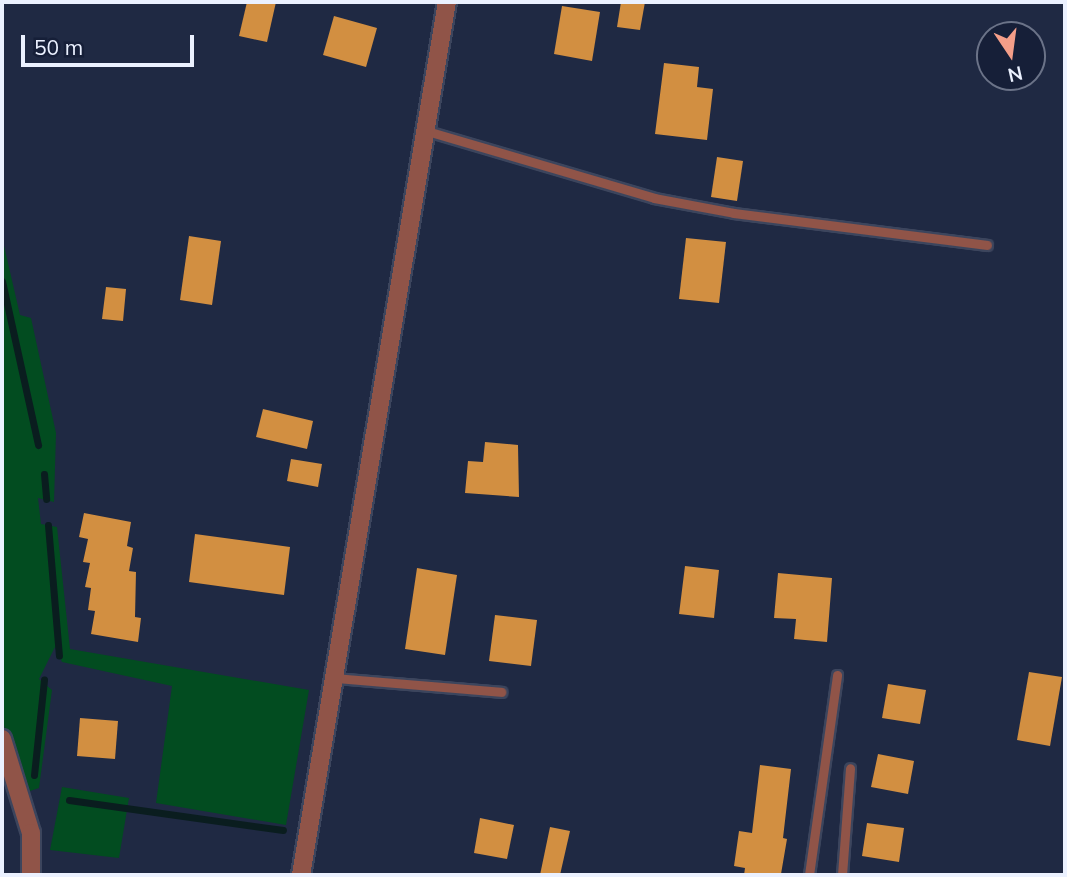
<!DOCTYPE html>
<style>
body{margin:0}
#map{position:relative;width:1067px;height:877px;overflow:hidden;background:#1f2943;font-family:Mulish,sans-serif}
div>[style]{position:absolute}
.green>*{inset:0;background:#024c20}
.stream>*{height:7px;margin:-3.5px;padding:0 3.5px;transform-origin:3.5px;border-radius:3.5px;background:#0a1d1f}
.building>*{inset:0;background:#d28f41}
.roads{filter:drop-shadow(2px 0 #3c455d) drop-shadow(-2px 0 #3c455d) drop-shadow(0 2px #3c455d) drop-shadow(0 -2px #3c455d)}
.lane>*{height:9px;margin:-4.5px;padding:0 4.5px;transform-origin:4.5px;border-radius:4.5px;background:#905448}
.street>*{height:18px;margin:-9px;padding:0 9px;transform-origin:9px;border-radius:9px;background:#905448}
span{translate:-50% -50%;white-space:nowrap;text-align:center;line-height:1.15;-webkit-text-stroke:7px #161f38;paint-order:stroke}
.frame{position:absolute;inset:0;border:4px solid #ebf1ff;pointer-events:none}
.north{position:absolute;left:976px;top:21px;width:70px;height:70px;box-sizing:border-box;background:#161f38;border:2px solid #6b7388;border-radius:50%;rotate:167deg;font-size:19px;font-weight:700;line-height:28px;text-align:center;color:#ebf1ff}
.north::after{content:'';display:block;margin:auto;width:24px;height:32px;background:#f49e89;clip-path:polygon(50% 0,100% 100%,50% 72%,0 100%)}
.scale{position:absolute;left:21px;top:35px;width:173px;height:32px;box-sizing:border-box;border:4px solid #ebf1ff;border-top:0;padding-left:9px;font-size:21px;line-height:24px;white-space:nowrap;color:#ebf1ff;-webkit-text-stroke:5px #161f38;paint-order:stroke}
</style>
<div id="map">
<div class="green">
<i style="clip-path:polygon(2px 237px,20px 315px,31px 318px,56px 433px,54px 502px,38px 498px,41px 524px,57px 527px,70px 649px,309px 690px,286px 825px,156px 803px,172px 686px,62px 662px,55px 647px,39px 679px,52px 690px,39px 788px,24px 793px,2px 719px)"></i>
<i style="clip-path:polygon(62px 787px,129px 798px,119px 858px,50px 850px)"></i>
</div>
<div class="stream">
<i style="left:2px;top:281px;width:168px;rotate:77.6deg"></i>
<i style="left:44px;top:474px;width:25px;rotate:85deg"></i>
<i style="left:48px;top:525px;width:131px;rotate:85.2deg"></i>
<i style="left:34px;top:775px;width:96px;rotate:-84deg"></i>
<i style="left:69px;top:800px;width:216px;rotate:8deg"></i>
</div>
<div class="building">
<i style="clip-path:polygon(247px 2px,276px 2px,267px 42px,239px 36px)"></i>
<i style="clip-path:polygon(621px 2px,645px 2px,640px 30px,617px 27px)"></i>
<i style="clip-path:polygon(562px 6px,600px 12px,592px 61px,554px 54px)"></i>
<i style="clip-path:polygon(334px 16px,377px 28px,366px 67px,323px 55px)"></i>
<i style="clip-path:polygon(664px 63px,699px 67px,697px 87px,713px 89px,707px 140px,655px 134px)"></i>
<i style="clip-path:polygon(717px 157px,743px 161px,737px 201px,711px 197px)"></i>
<i style="clip-path:polygon(189px 236px,221px 241px,212px 305px,180px 300px)"></i>
<i style="clip-path:polygon(686px 238px,726px 242px,719px 303px,679px 299px)"></i>
<i style="clip-path:polygon(106px 287px,126px 289px,123px 321px,102px 319px)"></i>
<i style="clip-path:polygon(263px 409px,313px 421px,307px 449px,256px 437px)"></i>
<i style="clip-path:polygon(485px 442px,518px 445px,519px 497px,465px 493px,468px 461px,483px 462px)"></i>
<i style="clip-path:polygon(291px 459px,322px 464px,318px 487px,287px 481px)"></i>
<i style="clip-path:polygon(84px 513px,131px 522px,127px 546px,133px 548px,129px 571px,136px 572px,135px 617px,141px 618px,138px 642px,91px 634px,95px 611px,88px 610px,91px 588px,85px 587px,90px 563px,83px 562px,88px 539px,79px 537px)"></i>
<i style="clip-path:polygon(195px 534px,290px 547px,284px 595px,189px 582px)"></i>
<i style="clip-path:polygon(685px 566px,719px 570px,714px 618px,679px 614px)"></i>
<i style="clip-path:polygon(417px 568px,457px 575px,445px 655px,405px 649px)"></i>
<i style="clip-path:polygon(778px 573px,832px 578px,827px 642px,794px 639px,796px 619px,774px 618px)"></i>
<i style="clip-path:polygon(495px 615px,537px 620px,531px 666px,489px 661px)"></i>
<i style="clip-path:polygon(1029px 672px,1062px 677px,1050px 746px,1017px 740px)"></i>
<i style="clip-path:polygon(888px 684px,926px 690px,920px 724px,882px 718px)"></i>
<i style="clip-path:polygon(80px 718px,118px 721px,115px 759px,77px 756px)"></i>
<i style="clip-path:polygon(878px 754px,914px 761px,908px 794px,871px 787px)"></i>
<i style="clip-path:polygon(760px 765px,791px 769px,783px 838px,787px 839px,781px 874px,744px 875px,745px 868px,734px 866px,739px 831px,752px 833px)"></i>
<i style="clip-path:polygon(480px 818px,514px 825px,507px 859px,474px 853px)"></i>
<i style="clip-path:polygon(867px 823px,904px 828px,899px 862px,862px 856px)"></i>
<i style="clip-path:polygon(550px 827px,570px 831px,560px 875px,540px 875px)"></i>
</div>
<div class="roads">
<div class="lane">
<i style="left:427px;top:131px;width:237px;rotate:16.4deg"></i>
<i style="left:654px;top:198px;width:81px;rotate:10.6deg"></i>
<i style="left:734px;top:213px;width:255px;rotate:7.2deg"></i>
<i style="left:335px;top:678px;width:167px;rotate:4.8deg"></i>
<i style="left:809px;top:875px;width:202px;rotate:-82deg"></i>
<i style="left:842px;top:875px;width:107px;rotate:-85.7deg"></i>
</div>
<div class="street">
<i style="left:2px;top:739px;width:98px;rotate:72.9deg"></i>
<i style="left:31px;top:833px;width:42px;rotate:90deg"></i>
<i style="left:301px;top:875px;width:885px;rotate:-80.51deg"></i>
</div>
</div>
<div class="frame"></div>
<div class="north">N</div>
<div class="scale">50 m</div>
</div>
